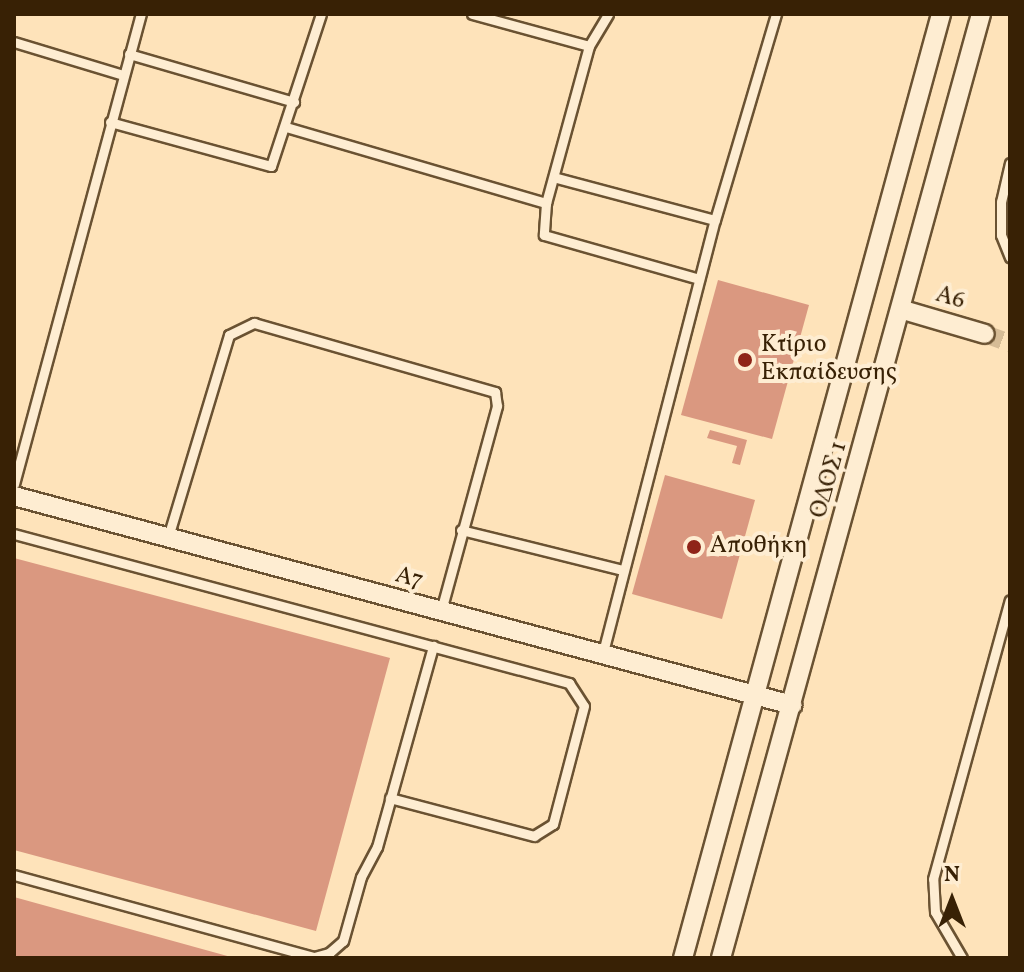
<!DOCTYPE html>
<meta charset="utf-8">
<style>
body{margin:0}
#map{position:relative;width:1024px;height:972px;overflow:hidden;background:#fee3ba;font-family:Vollkorn,serif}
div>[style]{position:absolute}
.building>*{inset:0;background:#da9880}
.minor-tunnel>*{height:18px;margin-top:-9px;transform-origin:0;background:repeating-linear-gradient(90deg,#d6bc96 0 18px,transparent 0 27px)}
.roads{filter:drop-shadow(2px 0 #6a5232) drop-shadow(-2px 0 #6a5232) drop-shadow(0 2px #6a5232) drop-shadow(0 -2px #6a5232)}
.service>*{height:9px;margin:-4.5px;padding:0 4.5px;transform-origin:4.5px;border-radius:4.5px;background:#feedd2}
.minor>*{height:18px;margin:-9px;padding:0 9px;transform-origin:9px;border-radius:9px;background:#feedd2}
.dots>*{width:22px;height:22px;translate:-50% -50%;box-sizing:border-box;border:4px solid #feedd2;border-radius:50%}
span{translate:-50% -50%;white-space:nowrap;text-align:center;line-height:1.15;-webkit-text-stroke:8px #feedd2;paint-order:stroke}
.street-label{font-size:24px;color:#382105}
.poi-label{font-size:24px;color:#382105}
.left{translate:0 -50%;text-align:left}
.frame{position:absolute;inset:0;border:16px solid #382105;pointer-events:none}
.north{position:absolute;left:912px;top:860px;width:80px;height:80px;-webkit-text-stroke:6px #feedd2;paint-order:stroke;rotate:0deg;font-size:22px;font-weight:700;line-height:32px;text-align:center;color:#382105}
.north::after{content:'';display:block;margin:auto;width:28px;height:36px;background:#382105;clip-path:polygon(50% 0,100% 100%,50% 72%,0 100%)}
</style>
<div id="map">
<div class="building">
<i style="clip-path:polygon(718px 280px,809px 305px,772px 439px,681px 415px)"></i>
<i style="clip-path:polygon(710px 430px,747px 440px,740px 465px,732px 463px,737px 446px,707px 438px)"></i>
<i style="clip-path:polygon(665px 475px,755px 500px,722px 619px,632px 594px)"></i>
<i style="clip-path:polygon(14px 558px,390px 658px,316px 931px,14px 850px)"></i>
<i style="clip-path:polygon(14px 897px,231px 957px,230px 958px,14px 958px)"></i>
</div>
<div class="minor-tunnel">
<i style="left:985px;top:334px;width:27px;rotate:20deg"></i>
</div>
<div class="roads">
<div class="service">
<i style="left:472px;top:14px;width:121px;rotate:15.3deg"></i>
<i style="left:589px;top:46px;width:37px;rotate:-59deg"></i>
<i style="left:14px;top:42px;width:114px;rotate:16.8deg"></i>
<i style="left:589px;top:46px;width:163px;rotate:105.3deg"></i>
<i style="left:546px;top:203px;width:32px;rotate:94deg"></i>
<i style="left:544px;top:235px;width:161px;rotate:15.8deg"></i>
<i style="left:129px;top:54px;width:172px;rotate:16.2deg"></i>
<i style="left:110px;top:122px;width:167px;rotate:15.3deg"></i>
<i style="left:271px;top:166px;width:160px;rotate:-71.8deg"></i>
<i style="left:286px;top:127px;width:271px;rotate:16.3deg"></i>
<i style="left:1010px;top:163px;width:40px;rotate:103deg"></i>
<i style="left:1001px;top:202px;width:33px;rotate:90deg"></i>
<i style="left:1001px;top:235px;width:24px;rotate:68deg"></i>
<i style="left:557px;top:178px;width:163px;rotate:14.9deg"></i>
<i style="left:14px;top:484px;width:487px;rotate:-74.9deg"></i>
<i style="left:461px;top:530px;width:167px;rotate:13.9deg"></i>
<i style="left:14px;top:534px;width:575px;rotate:15.03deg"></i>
<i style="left:569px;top:683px;width:27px;rotate:57deg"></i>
<i style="left:584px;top:706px;width:122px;rotate:104.7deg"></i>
<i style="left:553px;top:824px;width:22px;rotate:148deg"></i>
<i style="left:534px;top:836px;width:149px;rotate:-165.2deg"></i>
<i style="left:168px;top:537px;width:211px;rotate:-73.2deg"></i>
<i style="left:229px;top:335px;width:28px;rotate:-26deg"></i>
<i style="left:254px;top:323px;width:251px;rotate:16deg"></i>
<i style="left:495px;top:392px;width:14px;rotate:82deg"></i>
<i style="left:497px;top:406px;width:213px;rotate:105.3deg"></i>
<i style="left:602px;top:656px;width:450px;rotate:-75.5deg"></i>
<i style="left:715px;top:220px;width:215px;rotate:-73.5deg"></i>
<i style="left:14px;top:875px;width:311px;rotate:15.3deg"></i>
<i style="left:314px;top:957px;width:16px;rotate:-15deg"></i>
<i style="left:329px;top:953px;width:18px;rotate:-41deg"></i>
<i style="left:343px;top:941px;width:66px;rotate:-74.3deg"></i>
<i style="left:361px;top:877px;width:34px;rotate:-62deg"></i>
<i style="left:377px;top:847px;width:209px;rotate:-74.4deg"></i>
<i style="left:962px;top:958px;width:53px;rotate:-120.4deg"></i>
<i style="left:935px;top:912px;width:33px;rotate:-93deg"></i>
<i style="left:933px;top:879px;width:289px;rotate:-74.6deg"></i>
</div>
<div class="minor">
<i style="left:903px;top:310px;width:85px;rotate:16.3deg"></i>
<i style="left:14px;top:496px;width:806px;rotate:15.04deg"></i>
<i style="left:683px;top:958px;width:979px;rotate:-74.71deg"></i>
<i style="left:721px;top:958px;width:979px;rotate:-74.6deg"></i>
</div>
</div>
<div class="dots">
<i style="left:745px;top:360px;background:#8f2418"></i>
<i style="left:694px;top:547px;background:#8f2418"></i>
</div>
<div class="street-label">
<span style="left:950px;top:299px;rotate:16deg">Α6</span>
<span style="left:830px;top:480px;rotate:-74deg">ΟΔΟΣ 1</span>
<span style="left:409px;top:579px;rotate:15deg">Α7</span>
</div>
<div class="poi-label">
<span class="left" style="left:761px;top:360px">Κτίριο<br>Εκπαίδευσης</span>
<span class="left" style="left:710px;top:547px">Αποθήκη</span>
</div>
<div class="frame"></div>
<div class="north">N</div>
</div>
